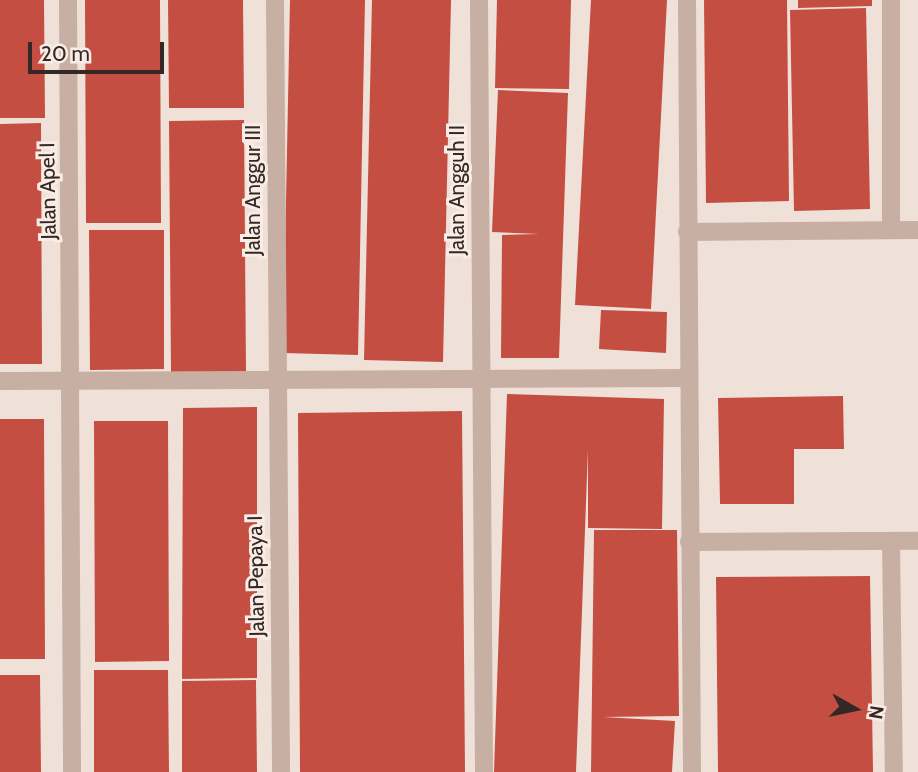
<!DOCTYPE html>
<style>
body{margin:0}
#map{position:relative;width:918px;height:772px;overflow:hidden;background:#f0e1d8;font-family:Cabin,sans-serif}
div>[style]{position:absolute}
.building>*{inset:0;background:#c44e42}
.minor>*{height:18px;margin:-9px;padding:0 9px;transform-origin:9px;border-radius:9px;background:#c8afa4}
span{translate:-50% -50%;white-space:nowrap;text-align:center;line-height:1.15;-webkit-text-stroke:6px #f8ece4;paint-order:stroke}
.street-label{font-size:21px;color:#332826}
.north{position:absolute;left:820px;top:674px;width:70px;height:70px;-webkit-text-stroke:5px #f8ece4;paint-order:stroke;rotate:99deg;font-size:19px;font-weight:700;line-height:28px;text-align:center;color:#332826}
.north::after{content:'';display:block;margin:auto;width:24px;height:32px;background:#332826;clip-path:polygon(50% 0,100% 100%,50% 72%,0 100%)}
.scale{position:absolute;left:28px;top:42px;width:136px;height:32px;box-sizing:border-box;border:4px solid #332826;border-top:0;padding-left:9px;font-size:21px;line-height:24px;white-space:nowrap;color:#332826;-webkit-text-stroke:5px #f8ece4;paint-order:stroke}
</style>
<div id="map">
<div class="building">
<i style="clip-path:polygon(0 0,44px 0,45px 118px,0 118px)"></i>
<i style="clip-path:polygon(85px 0,160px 0,161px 223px,86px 223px)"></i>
<i style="clip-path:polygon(168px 0,243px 0,244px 108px,169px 108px)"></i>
<i style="clip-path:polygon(290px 0,365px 0,358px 355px,283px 353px)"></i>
<i style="clip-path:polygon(372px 0,451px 0,443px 362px,364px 360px)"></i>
<i style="clip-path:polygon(497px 0,571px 0,569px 89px,495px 88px)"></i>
<i style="clip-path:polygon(591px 0,667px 0,651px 309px,575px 305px)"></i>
<i style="clip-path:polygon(704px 0,787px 0,789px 201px,706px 203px)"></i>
<i style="clip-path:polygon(798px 0,872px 0,872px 6px,798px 8px)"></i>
<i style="clip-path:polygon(866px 8px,870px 209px,794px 211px,790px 10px)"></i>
<i style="clip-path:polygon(498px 90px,568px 93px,559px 358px,501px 358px,502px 235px,539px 234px,492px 232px)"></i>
<i style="clip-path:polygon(244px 120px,246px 372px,171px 372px,169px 121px)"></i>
<i style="clip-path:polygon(41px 123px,42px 364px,0 364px,0 124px)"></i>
<i style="clip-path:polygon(89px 230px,164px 230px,164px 369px,90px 370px)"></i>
<i style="clip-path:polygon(601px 310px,667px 312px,666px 353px,599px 349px)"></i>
<i style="clip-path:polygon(507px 394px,664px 399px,662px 529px,588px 528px,588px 449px,576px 772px,494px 772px)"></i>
<i style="clip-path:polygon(843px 396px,844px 449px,794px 449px,794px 504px,720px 504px,718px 398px)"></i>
<i style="clip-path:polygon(257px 407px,257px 678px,182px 679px,183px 408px)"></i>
<i style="clip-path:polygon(462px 411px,465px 772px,300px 772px,298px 413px)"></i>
<i style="clip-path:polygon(0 419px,44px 419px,45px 659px,0 659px)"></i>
<i style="clip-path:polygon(94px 421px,168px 421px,169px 661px,95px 662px)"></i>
<i style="clip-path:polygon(594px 530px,677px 530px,679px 716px,603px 717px,675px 721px,672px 772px,591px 772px)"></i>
<i style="clip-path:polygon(870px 576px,873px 772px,718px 772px,716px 577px)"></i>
<i style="clip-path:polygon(94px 670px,168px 670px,169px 772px,94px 772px)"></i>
<i style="clip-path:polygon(0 675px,40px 675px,41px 772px,0 772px)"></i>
<i style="clip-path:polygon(256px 680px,257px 772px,182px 772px,182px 681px)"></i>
</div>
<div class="minor">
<i style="left:68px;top:0;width:772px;rotate:89.7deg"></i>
<i style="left:275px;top:0;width:772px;rotate:89.55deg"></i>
<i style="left:479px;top:0;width:772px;rotate:89.63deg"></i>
<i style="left:687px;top:0;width:772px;rotate:89.63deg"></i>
<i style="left:891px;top:230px;width:230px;rotate:-90deg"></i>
<i style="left:687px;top:232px;width:231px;rotate:-0.5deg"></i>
<i style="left:0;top:381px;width:689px;rotate:-0.25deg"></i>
<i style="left:891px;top:541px;width:231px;rotate:89.3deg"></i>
<i style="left:689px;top:542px;width:229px;rotate:-0.3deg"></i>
</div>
<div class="street-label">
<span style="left:253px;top:190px;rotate:-90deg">Jalan Anggur III</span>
<span style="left:457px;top:190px;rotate:-90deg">Jalan Angguh II</span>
<span style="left:48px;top:191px;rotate:-91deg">Jalan Apel I</span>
<span style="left:256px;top:576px;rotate:-91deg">Jalan Pepaya I</span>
</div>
<div class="north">N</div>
<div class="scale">20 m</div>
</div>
